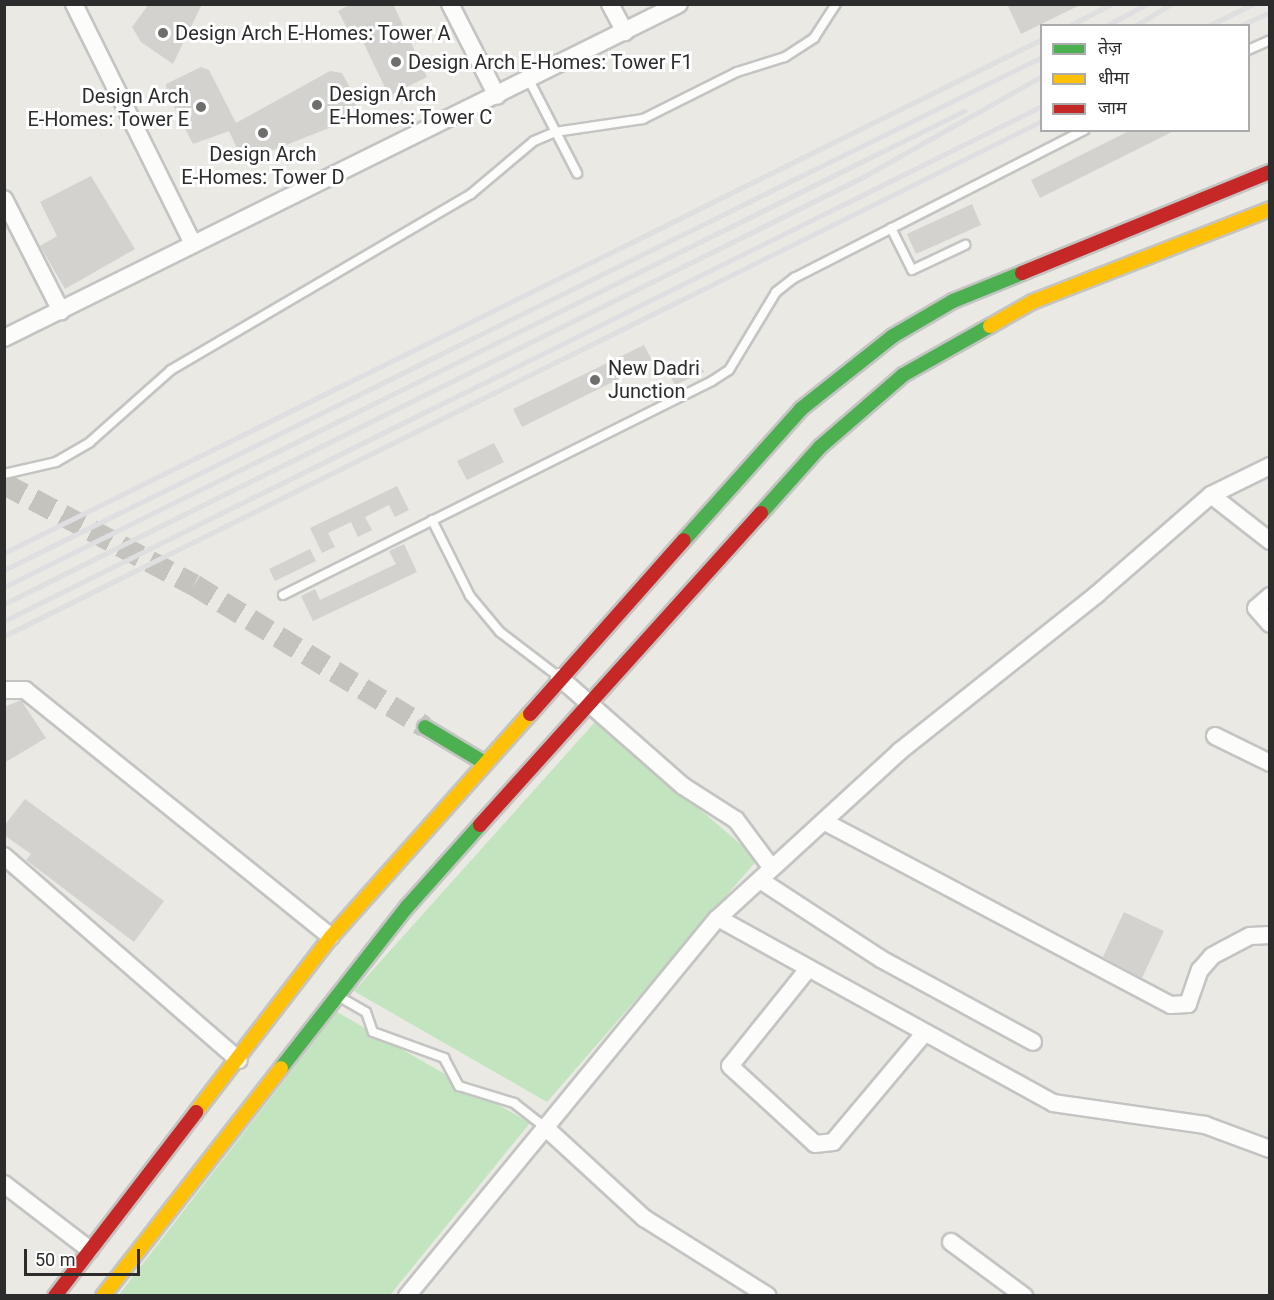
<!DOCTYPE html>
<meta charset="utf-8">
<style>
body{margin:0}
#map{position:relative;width:1274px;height:1300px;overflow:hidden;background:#eae9e3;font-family:Roboto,"Noto Sans Devanagari",sans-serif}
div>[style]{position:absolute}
.green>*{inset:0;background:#c2e4be}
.building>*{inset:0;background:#d3d2ce}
.secondary-tunnel>*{height:22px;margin-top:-11px;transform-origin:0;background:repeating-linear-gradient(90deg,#c4c3be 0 22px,transparent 0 33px)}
.roads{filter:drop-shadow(2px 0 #c4c4c3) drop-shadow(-2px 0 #c4c4c3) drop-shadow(0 2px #c4c4c3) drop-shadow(0 -2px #c4c4c3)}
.lane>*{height:8px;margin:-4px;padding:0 4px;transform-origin:4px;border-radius:4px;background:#fcfcfb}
.street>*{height:16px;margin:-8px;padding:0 8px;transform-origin:8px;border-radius:8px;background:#fcfcfb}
.fast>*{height:14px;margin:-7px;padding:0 7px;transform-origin:7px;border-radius:7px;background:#4caf50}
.slow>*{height:14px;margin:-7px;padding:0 7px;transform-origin:7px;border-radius:7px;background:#ffc107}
.jam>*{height:14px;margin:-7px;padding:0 7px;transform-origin:7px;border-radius:7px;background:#c62828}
.rail>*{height:4.5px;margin:-2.25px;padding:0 2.25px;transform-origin:2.25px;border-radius:2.25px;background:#dfdee0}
.dots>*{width:16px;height:16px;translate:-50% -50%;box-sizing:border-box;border:3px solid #fff;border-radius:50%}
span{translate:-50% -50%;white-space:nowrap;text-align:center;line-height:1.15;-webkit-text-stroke:6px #fff;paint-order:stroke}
.poi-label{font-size:20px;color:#2c2c2c}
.left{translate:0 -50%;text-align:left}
.right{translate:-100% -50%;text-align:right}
.frame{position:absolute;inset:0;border:6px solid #2c2c2c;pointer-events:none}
.legend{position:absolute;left:1040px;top:24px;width:210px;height:108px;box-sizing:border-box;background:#fff;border:2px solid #ababab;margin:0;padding:8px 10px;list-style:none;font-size:18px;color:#2c2c2c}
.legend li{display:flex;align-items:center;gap:12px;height:30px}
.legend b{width:30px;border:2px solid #ababab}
.scale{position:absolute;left:24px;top:1249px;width:116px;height:27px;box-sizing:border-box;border:3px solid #2c2c2c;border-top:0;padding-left:8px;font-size:18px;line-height:21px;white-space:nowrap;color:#2c2c2c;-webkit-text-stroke:4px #fff;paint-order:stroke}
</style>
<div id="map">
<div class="green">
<i style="clip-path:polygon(596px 721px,758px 859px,547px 1102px,354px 991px)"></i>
<i style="clip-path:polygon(337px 1012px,530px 1123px,390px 1295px,118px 1296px)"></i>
</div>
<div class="building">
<i style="clip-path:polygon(149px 4px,202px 4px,173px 64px,141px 42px,132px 27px)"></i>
<i style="clip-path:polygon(351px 4px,393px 4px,427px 77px,389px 96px,355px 25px,347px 28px,338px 11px)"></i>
<i style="clip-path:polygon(1007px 4px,1082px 4px,1021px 34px)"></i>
<i style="clip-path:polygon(201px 67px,209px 70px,236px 123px,330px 71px,342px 73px,358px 103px,329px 128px,243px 162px,229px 131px,193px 144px,167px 93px,166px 84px)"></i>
<i style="clip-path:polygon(1131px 130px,1176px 130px,1040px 198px,1031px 180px)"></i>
<i style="clip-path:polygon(91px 176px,135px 249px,65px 289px,40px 246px,57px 236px,40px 202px)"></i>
<i style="clip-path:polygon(972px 204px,981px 225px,916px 254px,907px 234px)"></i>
<i style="clip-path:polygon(644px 345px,653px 362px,522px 427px,513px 409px)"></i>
<i style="clip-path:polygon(698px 360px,704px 372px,675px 385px,669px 374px)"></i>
<i style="clip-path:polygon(494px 443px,504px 462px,467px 480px,457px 461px)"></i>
<i style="clip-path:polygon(397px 486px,409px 510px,395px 517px,389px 505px,365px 517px,372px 530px,358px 537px,351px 522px,328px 533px,335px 547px,322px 553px,310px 528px)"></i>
<i style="clip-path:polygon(404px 544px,417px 572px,313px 621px,301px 596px,315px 589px,320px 600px,396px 564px,389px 551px)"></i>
<i style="clip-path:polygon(310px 549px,316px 561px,275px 581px,269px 569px)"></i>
<i style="clip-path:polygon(21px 700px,46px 738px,4px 763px,4px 707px)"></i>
<i style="clip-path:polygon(25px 799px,164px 901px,134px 942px,26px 860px,31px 854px,4px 835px,4px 826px)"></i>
<i style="clip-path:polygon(1124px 912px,1164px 931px,1142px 978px,1103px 957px)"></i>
</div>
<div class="secondary-tunnel">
<i style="left:4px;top:484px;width:215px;rotate:28deg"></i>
<i style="left:194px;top:585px;width:271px;rotate:31.6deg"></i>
</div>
<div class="roads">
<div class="lane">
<i style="left:1248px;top:50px;width:24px;rotate:-24deg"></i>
<i style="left:529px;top:80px;width:105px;rotate:62.7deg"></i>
<i style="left:891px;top:228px;width:47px;rotate:63.4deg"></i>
<i style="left:912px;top:270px;width:59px;rotate:-25.3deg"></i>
<i style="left:4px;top:474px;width:53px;rotate:-13deg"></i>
<i style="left:56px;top:462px;width:39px;rotate:-30deg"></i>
<i style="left:90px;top:442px;width:108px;rotate:-41.6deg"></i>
<i style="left:171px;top:370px;width:348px;rotate:-30.4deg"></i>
<i style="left:471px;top:194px;width:82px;rotate:-40.1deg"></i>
<i style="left:534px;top:141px;width:23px;rotate:-23deg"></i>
<i style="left:555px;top:132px;width:89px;rotate:-8.4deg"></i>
<i style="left:643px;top:119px;width:105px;rotate:-26.6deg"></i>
<i style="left:737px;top:72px;width:50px;rotate:-17.4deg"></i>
<i style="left:785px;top:57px;width:35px;rotate:-33deg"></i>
<i style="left:814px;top:38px;width:40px;rotate:-57.1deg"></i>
<i style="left:432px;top:520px;width:85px;rotate:63.4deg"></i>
<i style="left:470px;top:596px;width:47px;rotate:50.2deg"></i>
<i style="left:500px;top:632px;width:74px;rotate:37.3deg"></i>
<i style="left:283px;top:595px;width:479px;rotate:-26.5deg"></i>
<i style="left:712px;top:381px;width:20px;rotate:-33deg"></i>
<i style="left:729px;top:370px;width:91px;rotate:-58.9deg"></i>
<i style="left:776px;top:292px;width:23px;rotate:-38deg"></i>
<i style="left:794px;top:278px;width:326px;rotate:-27deg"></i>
<i style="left:338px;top:996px;width:32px;rotate:30deg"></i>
<i style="left:366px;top:1012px;width:21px;rotate:71deg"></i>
<i style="left:373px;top:1032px;width:76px;rotate:20.1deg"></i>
<i style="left:444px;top:1058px;width:32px;rotate:62deg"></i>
<i style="left:459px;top:1086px;width:58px;rotate:17.2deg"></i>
<i style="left:514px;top:1103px;width:41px;rotate:38deg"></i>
</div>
<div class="street">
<i style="left:74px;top:4px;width:268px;rotate:63.6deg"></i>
<i style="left:450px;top:4px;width:103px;rotate:62.9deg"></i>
<i style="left:610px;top:4px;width:32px;rotate:62deg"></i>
<i style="left:4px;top:199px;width:126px;rotate:63deg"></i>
<i style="left:4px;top:338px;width:753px;rotate:-26.33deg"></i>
<i style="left:1211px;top:495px;width:75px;rotate:37.9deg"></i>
<i style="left:1270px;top:596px;width:18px;rotate:139deg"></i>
<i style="left:1256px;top:608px;width:21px;rotate:49deg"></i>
<i style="left:559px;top:677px;width:165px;rotate:41.3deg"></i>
<i style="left:683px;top:786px;width:63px;rotate:32.7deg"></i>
<i style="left:736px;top:820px;width:59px;rotate:53.3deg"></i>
<i style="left:4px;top:690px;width:21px"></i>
<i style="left:25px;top:690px;width:393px;rotate:38.9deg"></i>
<i style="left:1215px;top:736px;width:61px;rotate:26.1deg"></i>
<i style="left:825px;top:822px;width:391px;rotate:27.9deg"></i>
<i style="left:1171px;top:1005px;width:17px;rotate:-3deg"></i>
<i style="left:1188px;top:1004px;width:36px;rotate:-71deg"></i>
<i style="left:1200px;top:970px;width:18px;rotate:-49deg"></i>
<i style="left:1212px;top:956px;width:43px;rotate:-27.8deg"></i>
<i style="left:1250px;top:936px;width:20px;rotate:-3deg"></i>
<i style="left:4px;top:856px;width:311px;rotate:41deg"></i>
<i style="left:760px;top:880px;width:145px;rotate:33.1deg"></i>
<i style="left:881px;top:959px;width:173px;rotate:28.6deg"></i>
<i style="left:718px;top:918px;width:383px;rotate:28.9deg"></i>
<i style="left:1053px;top:1103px;width:154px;rotate:8.2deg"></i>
<i style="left:1205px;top:1125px;width:69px;rotate:20.3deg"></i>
<i style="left:808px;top:969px;width:124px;rotate:128.8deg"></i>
<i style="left:730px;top:1066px;width:115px;rotate:42.5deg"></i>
<i style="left:815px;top:1144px;width:18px;rotate:-6deg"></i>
<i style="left:833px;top:1142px;width:138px;rotate:-50deg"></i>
<i style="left:546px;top:1128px;width:133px;rotate:42.6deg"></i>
<i style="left:644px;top:1218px;width:146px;rotate:32.2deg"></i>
<i style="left:4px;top:1184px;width:108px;rotate:37.5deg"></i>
<i style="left:951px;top:1242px;width:91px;rotate:36.5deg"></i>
<i style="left:407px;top:1296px;width:489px;rotate:-50.6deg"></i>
<i style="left:718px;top:918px;width:247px;rotate:-42.5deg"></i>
<i style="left:900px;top:751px;width:251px;rotate:-38.5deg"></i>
<i style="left:1096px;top:595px;width:152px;rotate:-41deg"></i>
<i style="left:1211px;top:495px;width:66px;rotate:-26.2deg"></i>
</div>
<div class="fast">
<i style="left:761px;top:513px;width:89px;rotate:-48.2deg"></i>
<i style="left:820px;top:447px;width:110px;rotate:-40.9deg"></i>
<i style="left:903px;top:375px;width:100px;rotate:-29.4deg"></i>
<i style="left:684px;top:540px;width:176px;rotate:-48.2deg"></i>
<i style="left:801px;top:409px;width:117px;rotate:-38.4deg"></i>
<i style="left:893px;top:336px;width:69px;rotate:-30.3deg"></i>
<i style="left:953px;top:301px;width:74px;rotate:-22.1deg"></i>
<i style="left:425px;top:727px;width:70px;rotate:31deg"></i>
<i style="left:281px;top:1068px;width:204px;rotate:-52deg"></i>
<i style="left:407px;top:907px;width:110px;rotate:-48.3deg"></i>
</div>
<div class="slow">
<i style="left:990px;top:326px;width:48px;rotate:-29.7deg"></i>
<i style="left:1032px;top:302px;width:256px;rotate:-21.3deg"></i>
<i style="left:196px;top:1112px;width:221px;rotate:-52.4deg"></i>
<i style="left:331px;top:937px;width:299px;rotate:-48.3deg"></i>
<i style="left:103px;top:1296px;width:289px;rotate:-52deg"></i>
</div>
<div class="jam">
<i style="left:1022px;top:273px;width:268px;rotate:-22.2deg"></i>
<i style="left:530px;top:714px;width:232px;rotate:-48.5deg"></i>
<i style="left:480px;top:825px;width:420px;rotate:-48deg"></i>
<i style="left:55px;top:1296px;width:232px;rotate:-52.5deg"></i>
</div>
</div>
<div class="rail">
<i style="left:1069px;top:26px;width:47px;rotate:-27.6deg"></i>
<i style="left:1106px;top:26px;width:47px;rotate:-28.2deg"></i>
<i style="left:1135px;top:26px;width:42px;rotate:-31.4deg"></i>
<i style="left:1208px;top:26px;width:50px;rotate:-26.1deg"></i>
<i style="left:1240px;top:26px;width:33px;rotate:-25deg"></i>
<i style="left:4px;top:553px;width:1158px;rotate:-26.34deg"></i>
<i style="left:4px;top:570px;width:1158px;rotate:-26.3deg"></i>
<i style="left:4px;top:587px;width:1072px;rotate:-26.37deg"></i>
<i style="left:4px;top:604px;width:959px;rotate:-26.43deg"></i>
<i style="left:863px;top:177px;width:206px;rotate:-29.4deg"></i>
<i style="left:4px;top:621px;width:1159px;rotate:-26.39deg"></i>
<i style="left:4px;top:636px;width:1159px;rotate:-26.39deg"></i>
</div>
<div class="dots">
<i style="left:163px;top:33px;background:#6e6e6c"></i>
<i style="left:396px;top:62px;background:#6e6e6c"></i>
<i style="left:317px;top:105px;background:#6e6e6c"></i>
<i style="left:201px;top:107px;background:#6e6e6c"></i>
<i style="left:263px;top:133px;background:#6e6e6c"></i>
<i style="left:595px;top:380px;background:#6e6e6c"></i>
</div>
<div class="poi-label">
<span class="left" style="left:175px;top:33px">Design Arch E-Homes: Tower A</span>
<span class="left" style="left:408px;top:62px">Design Arch E-Homes: Tower F1</span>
<span class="left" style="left:329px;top:106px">Design Arch<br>E-Homes: Tower C</span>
<span class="right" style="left:189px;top:108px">Design Arch<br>E-Homes: Tower E</span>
<span style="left:263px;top:166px">Design Arch<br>E-Homes: Tower D</span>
<span class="left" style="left:608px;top:380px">New Dadri<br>Junction</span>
</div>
<div class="frame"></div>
<ul class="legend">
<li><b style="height:8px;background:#4caf50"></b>तेज़</li>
<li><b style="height:8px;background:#ffc107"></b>धीमा</li>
<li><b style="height:8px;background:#c62828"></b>जाम</li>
</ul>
<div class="scale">50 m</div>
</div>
